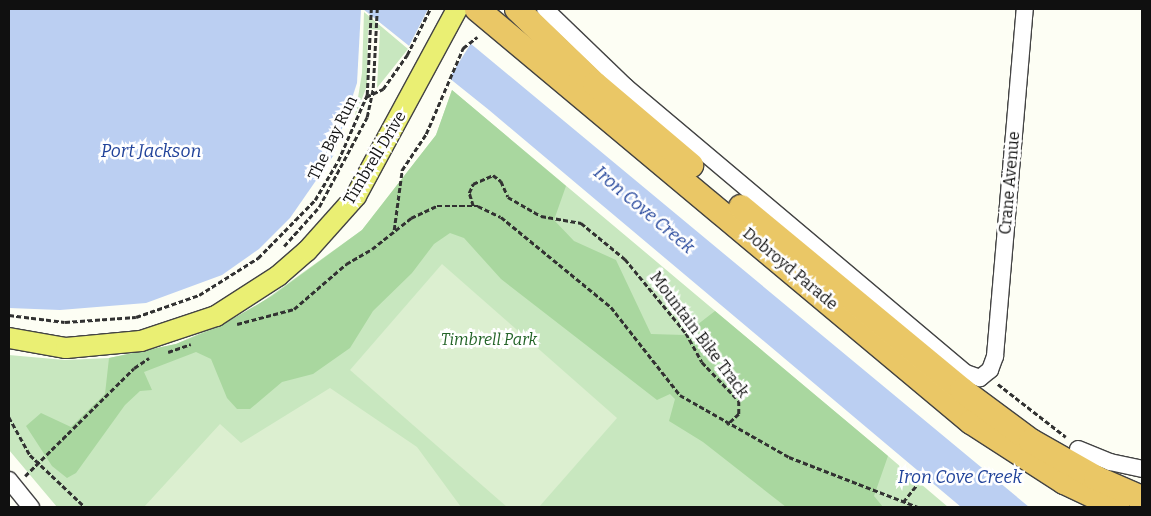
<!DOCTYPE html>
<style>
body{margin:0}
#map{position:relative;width:1151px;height:516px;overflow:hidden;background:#fdfef4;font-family:Bitter,serif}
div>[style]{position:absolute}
.green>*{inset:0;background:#c8e7bf}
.forest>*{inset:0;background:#a9d79f}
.pitch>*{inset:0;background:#dcefd0}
.water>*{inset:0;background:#bbcff2}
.pier>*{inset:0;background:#fdfef4}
.path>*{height:2.5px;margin-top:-1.25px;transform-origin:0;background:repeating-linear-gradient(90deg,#323232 0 5px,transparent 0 7.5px)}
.roads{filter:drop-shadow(1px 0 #434343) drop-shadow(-1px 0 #434343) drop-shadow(0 1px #434343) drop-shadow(0 -1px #434343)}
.minor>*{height:16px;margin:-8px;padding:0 8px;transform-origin:8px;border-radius:8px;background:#fff}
.major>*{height:20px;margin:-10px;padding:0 10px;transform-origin:10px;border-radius:10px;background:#eaef73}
.highway>*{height:24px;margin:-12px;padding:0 12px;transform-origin:12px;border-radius:12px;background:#eac766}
span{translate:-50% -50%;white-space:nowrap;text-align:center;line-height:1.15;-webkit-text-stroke:5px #fff;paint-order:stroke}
.street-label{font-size:16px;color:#101010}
.park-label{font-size:16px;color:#246428;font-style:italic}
.water-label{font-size:18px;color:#21439a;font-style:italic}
.frame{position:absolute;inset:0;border:10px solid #101010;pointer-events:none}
</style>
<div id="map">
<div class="green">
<i style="clip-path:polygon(364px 12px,408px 49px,377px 88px,380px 30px,368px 29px,367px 86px,355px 116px,362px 73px)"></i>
<i style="clip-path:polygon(452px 90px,888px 456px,948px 507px,57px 507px,9px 450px,9px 355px,65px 360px,109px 358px,176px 344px,248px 312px,362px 230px,436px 135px)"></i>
</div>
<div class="forest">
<i style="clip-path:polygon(452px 90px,566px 186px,554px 220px,574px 241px,616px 260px,651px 334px,684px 335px,715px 311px,888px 456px,874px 496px,883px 507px,786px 507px,703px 442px,669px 421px,675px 399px,670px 394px,657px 400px,501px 279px,464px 238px,450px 233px,434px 244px,412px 273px,373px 311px,350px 348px,313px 374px,282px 382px,250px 409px,237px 409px,227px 398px,211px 359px,196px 352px,144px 372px,152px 390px,140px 391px,125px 405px,76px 473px,67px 478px,52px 466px,26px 426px,41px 413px,71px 427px,105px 394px,109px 358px,176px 344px,220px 326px,272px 296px,362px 230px,436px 135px)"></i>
</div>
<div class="pitch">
<i style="clip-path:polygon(442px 264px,617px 418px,539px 507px,507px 507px,350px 370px)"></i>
<i style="clip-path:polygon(330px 388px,417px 447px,461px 507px,144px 507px,220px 424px,241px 443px)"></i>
</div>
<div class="water">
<i style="clip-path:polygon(9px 9px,361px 9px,357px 83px,333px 156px,290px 218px,259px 249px,222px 275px,146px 303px,60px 310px,9px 308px)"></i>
<i style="clip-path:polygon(363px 9px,429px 9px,1029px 507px,961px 507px,489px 110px)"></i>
</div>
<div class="pier">
<i style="clip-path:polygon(428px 9px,433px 9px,473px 40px,448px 80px,408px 48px)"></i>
</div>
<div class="path">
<i style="left:366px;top:97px;width:19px;rotate:-25deg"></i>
<i style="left:383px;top:89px;width:42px;rotate:-54.8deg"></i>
<i style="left:407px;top:55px;width:51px;rotate:-63.4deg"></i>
<i style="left:473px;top:206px;width:14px;rotate:-107deg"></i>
<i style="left:469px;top:193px;width:10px;rotate:-66deg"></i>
<i style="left:473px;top:184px;width:22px;rotate:-24deg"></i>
<i style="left:493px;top:175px;width:10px;rotate:37deg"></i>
<i style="left:501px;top:181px;width:17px;rotate:66deg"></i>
<i style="left:508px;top:197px;width:38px;rotate:30deg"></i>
<i style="left:541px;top:216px;width:41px;rotate:9.9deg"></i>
<i style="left:581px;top:223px;width:57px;rotate:39.3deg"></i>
<i style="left:625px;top:259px;width:96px;rotate:50.5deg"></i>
<i style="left:686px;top:333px;width:33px;rotate:61deg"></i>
<i style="left:702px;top:362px;width:54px;rotate:46.5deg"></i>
<i style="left:739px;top:401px;width:13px;rotate:90deg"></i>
<i style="left:739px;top:414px;width:16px;rotate:137deg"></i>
<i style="left:394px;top:230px;width:61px;rotate:-82.4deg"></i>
<i style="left:402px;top:170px;width:43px;rotate:-56.3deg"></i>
<i style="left:426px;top:134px;width:94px;rotate:-66.7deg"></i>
<i style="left:463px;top:48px;width:18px;rotate:-38deg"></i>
<i style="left:284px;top:246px;width:52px;rotate:-48.1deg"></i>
<i style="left:319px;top:207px;width:102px;rotate:-61.9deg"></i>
<i style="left:367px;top:117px;width:30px;rotate:-78deg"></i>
<i style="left:373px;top:88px;width:79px;rotate:-87.1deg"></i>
<i style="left:9px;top:315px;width:56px;rotate:7.1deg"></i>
<i style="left:65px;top:322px;width:71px;rotate:-4deg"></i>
<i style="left:136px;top:317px;width:67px;rotate:-19.2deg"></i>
<i style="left:199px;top:295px;width:70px;rotate:-32.1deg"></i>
<i style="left:258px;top:258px;width:81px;rotate:-45.5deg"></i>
<i style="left:315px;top:200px;width:45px;rotate:-59.5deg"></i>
<i style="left:338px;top:161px;width:72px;rotate:-66.3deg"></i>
<i style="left:367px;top:95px;width:86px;rotate:-87.3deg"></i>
<i style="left:237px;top:324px;width:59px;rotate:-14.7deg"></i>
<i style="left:294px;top:309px;width:69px;rotate:-40.9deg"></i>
<i style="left:346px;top:264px;width:30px;rotate:-30deg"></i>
<i style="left:372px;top:249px;width:50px;rotate:-38.5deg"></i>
<i style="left:411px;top:218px;width:29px;rotate:-25deg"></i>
<i style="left:437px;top:206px;width:41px"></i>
<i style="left:478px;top:206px;width:25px;rotate:26deg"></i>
<i style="left:501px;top:217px;width:142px;rotate:39.3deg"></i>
<i style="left:611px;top:307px;width:112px;rotate:51.9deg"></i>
<i style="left:680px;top:395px;width:125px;rotate:29.6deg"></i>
<i style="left:789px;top:457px;width:138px;rotate:21.2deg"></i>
<i style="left:168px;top:352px;width:24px;rotate:-19deg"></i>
<i style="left:998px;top:384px;width:86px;rotate:37.9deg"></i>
<i style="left:9px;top:417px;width:43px;rotate:61.1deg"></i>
<i style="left:30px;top:455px;width:76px;rotate:43.4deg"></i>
<i style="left:25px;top:476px;width:153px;rotate:-44.7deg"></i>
<i style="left:134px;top:368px;width:18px;rotate:-34deg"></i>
<i style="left:903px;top:502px;width:22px;rotate:-51deg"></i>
</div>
<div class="roads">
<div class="minor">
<i style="left:545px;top:9px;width:111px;rotate:43.9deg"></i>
<i style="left:625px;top:86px;width:446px;rotate:40.1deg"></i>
<i style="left:966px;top:373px;width:15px;rotate:20deg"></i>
<i style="left:980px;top:378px;width:13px;rotate:-39deg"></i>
<i style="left:990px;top:370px;width:15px;rotate:-70deg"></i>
<i style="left:995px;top:356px;width:348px;rotate:-85.1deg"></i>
<i style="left:1078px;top:449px;width:35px;rotate:22deg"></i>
<i style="left:1110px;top:462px;width:33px;rotate:12deg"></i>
<i style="left:9px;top:480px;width:35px;rotate:51deg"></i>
</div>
<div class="major">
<i style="left:9px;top:338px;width:58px;rotate:10deg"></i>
<i style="left:66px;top:348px;width:75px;rotate:-5.3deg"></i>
<i style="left:141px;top:341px;width:79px;rotate:-18.4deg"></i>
<i style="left:216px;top:316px;width:74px;rotate:-32.8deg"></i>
<i style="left:278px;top:276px;width:38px;rotate:-41deg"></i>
<i style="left:307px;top:251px;width:74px;rotate:-48.3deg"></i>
<i style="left:356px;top:196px;width:213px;rotate:-61.6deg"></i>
</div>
<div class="highway">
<i style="left:477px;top:9px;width:644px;rotate:39.9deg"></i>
<i style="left:971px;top:422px;width:111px;rotate:32.8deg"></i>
<i style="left:1064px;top:482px;width:59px;rotate:25.3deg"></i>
<i style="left:517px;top:9px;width:108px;rotate:43.9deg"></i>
<i style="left:595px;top:84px;width:126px;rotate:40.2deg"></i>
<i style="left:741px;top:207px;width:287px;rotate:39.6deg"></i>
<i style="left:962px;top:390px;width:86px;rotate:36.5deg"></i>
<i style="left:1031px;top:441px;width:75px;rotate:29.6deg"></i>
<i style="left:1096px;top:478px;width:50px;rotate:23.5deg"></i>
</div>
</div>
<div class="street-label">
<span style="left:333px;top:138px;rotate:-64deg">The Bay Run</span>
<span style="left:375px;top:158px;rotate:-59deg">Timbrell Drive</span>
<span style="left:1010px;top:183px;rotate:-85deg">Crane Avenue</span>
<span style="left:790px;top:269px;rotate:40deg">Dobroyd Parade</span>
<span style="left:699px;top:335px;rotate:53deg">Mountain Bike Track</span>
</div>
<div class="park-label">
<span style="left:489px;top:340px">Timbrell Park</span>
</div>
<div class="water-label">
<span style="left:151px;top:151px">Port Jackson</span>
<span style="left:644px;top:210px;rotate:40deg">Iron Cove Creek</span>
<span style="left:960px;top:477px">Iron Cove Creek</span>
</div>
<div class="frame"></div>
</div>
